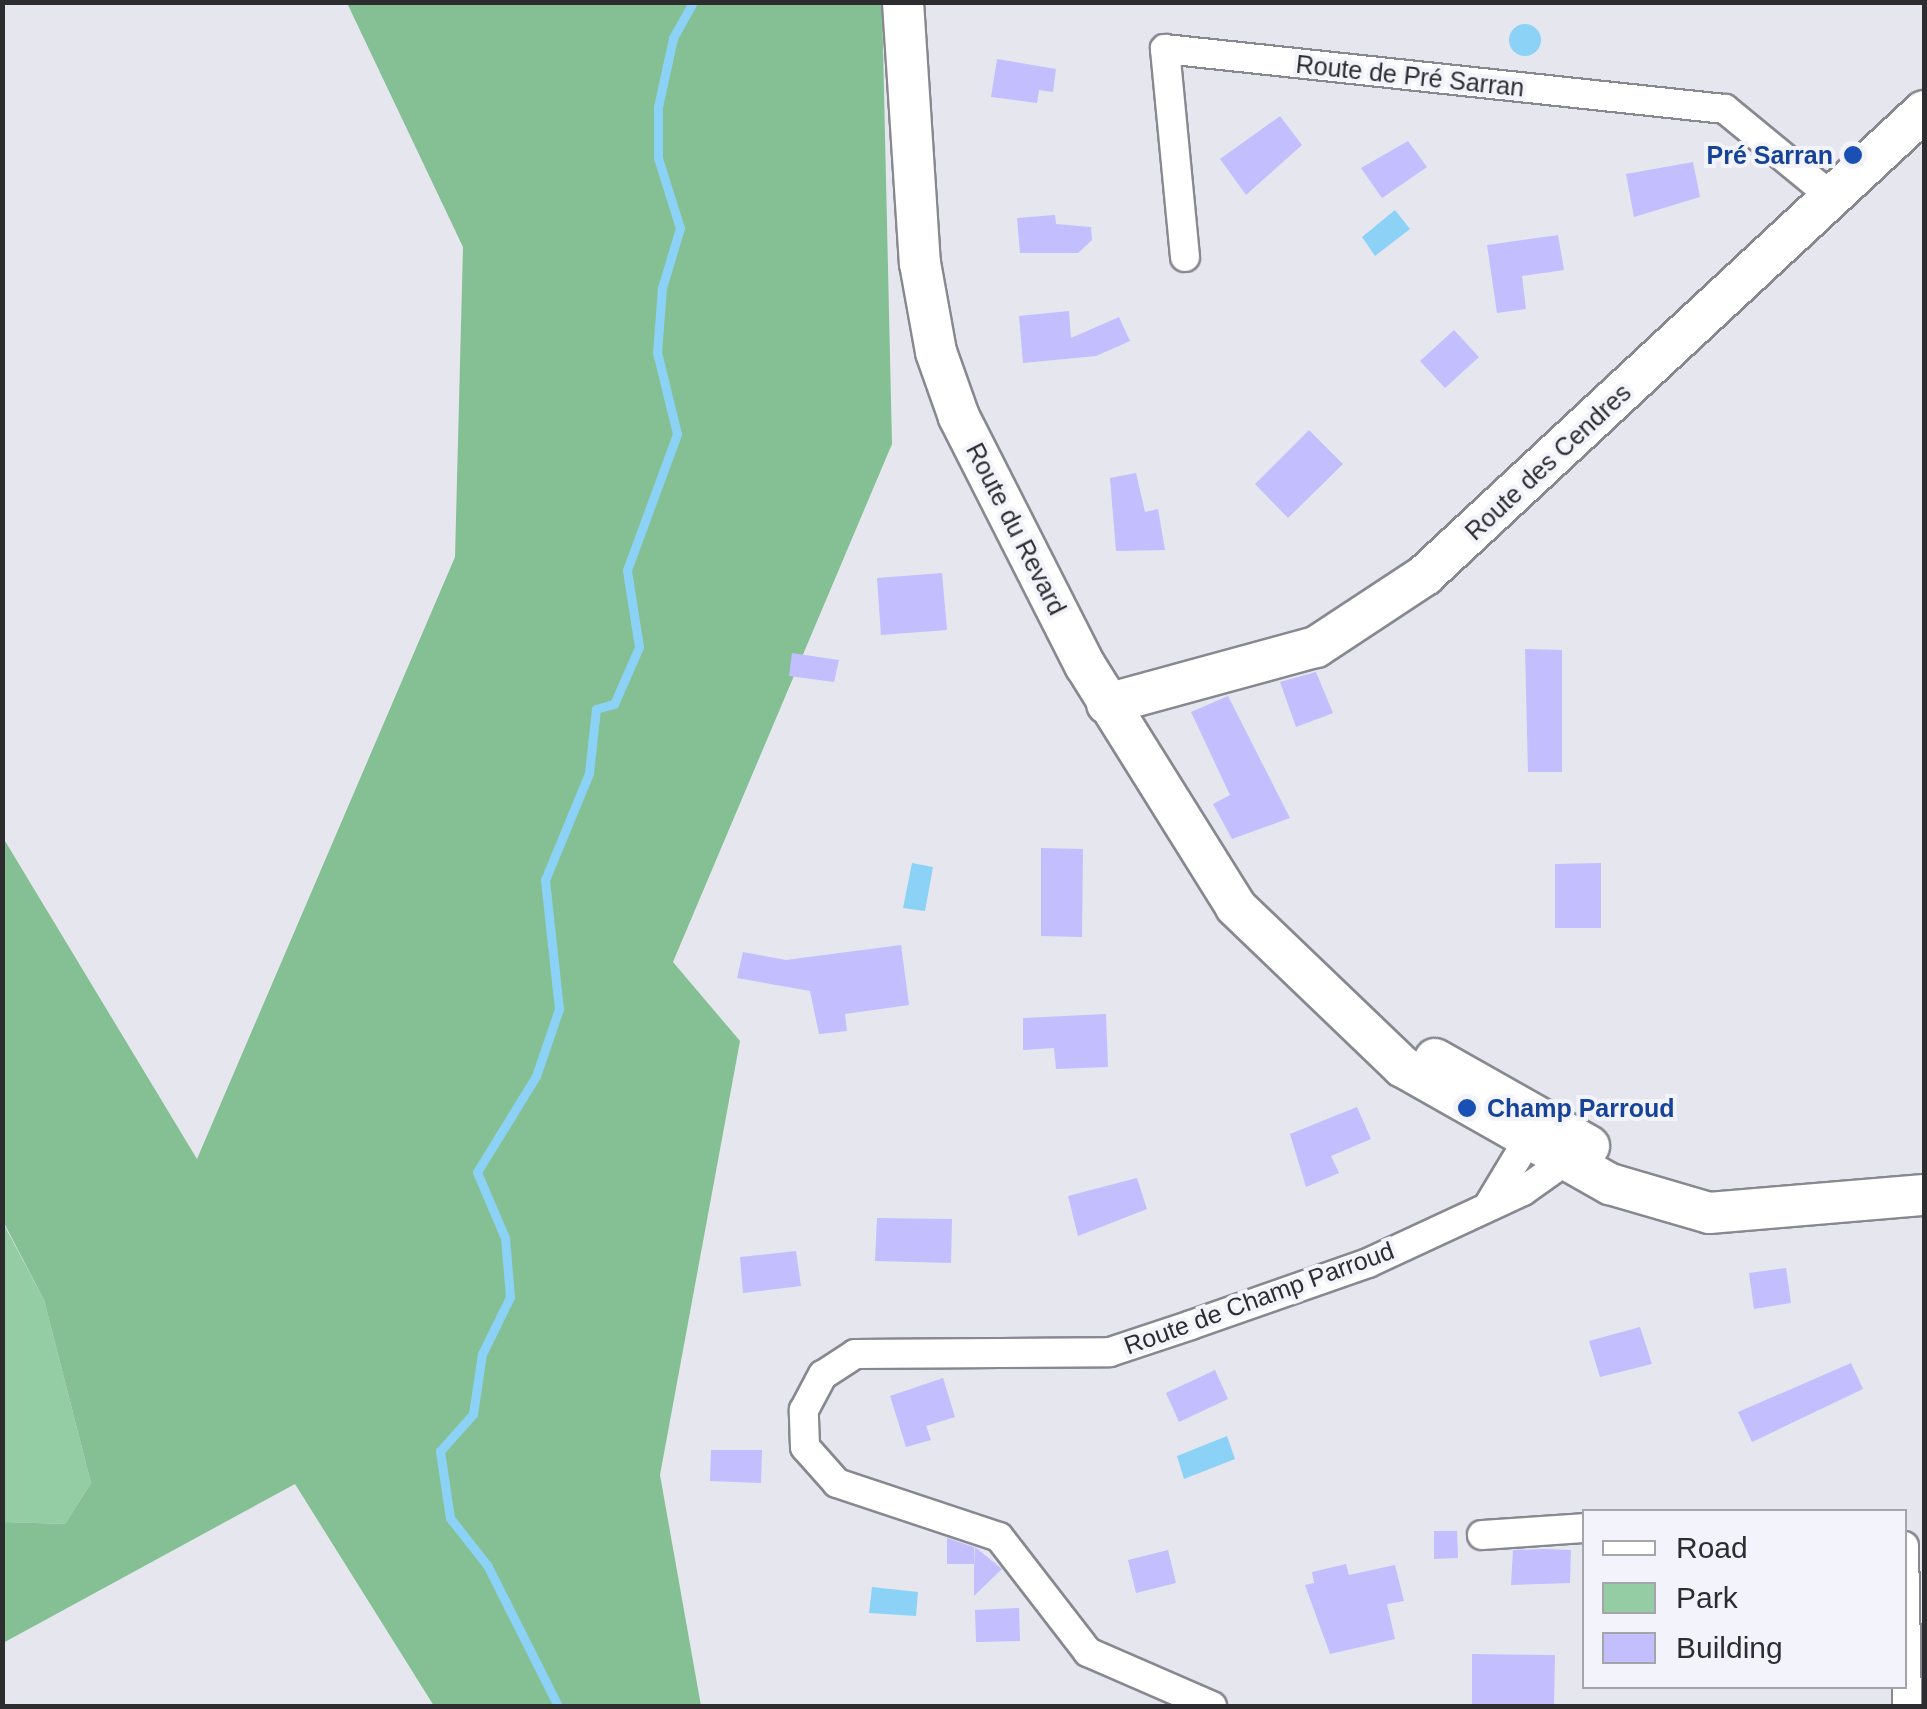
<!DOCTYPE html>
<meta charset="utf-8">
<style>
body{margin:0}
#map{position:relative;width:1927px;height:1709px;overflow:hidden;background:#e6e6ef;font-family:Helvetica,sans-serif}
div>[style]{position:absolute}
.green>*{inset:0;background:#94cda3}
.forest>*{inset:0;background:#85c094}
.water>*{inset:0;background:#8cd2f7}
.round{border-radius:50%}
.stream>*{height:9px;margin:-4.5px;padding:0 4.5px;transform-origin:4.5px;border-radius:4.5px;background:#8cd2f7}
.building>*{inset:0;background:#c3befd}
.roads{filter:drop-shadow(2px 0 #888890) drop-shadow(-2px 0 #888890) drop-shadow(0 2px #888890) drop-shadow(0 -2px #888890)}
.street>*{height:28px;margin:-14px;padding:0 14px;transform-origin:14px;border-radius:14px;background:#fff}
.secondary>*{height:40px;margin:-20px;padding:0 20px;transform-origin:20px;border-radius:20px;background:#fff}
.dots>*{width:28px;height:28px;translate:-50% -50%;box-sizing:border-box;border:5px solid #f3f3fc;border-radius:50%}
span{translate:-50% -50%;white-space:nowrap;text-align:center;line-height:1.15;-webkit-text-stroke:8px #f3f3fc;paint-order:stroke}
.street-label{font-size:25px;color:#2d2d30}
.transit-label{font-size:25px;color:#164399;font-weight:700}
.right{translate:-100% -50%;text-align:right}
.left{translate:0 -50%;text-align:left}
.frame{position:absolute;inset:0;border:5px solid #2d2d30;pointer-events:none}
.legend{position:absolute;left:1582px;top:1509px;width:325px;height:180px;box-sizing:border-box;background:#f3f3fc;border:2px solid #a4a4aa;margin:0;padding:12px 18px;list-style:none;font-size:30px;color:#2d2d30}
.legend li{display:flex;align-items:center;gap:20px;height:50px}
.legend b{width:50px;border:2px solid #a4a4aa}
</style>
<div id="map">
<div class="green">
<i style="clip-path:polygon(2px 1221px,44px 1300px,91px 1483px,65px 1524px,3px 1522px)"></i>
</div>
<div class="forest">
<i style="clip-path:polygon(347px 3px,882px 3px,892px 444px,673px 962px,740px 1041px,660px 1475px,701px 1706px,434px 1706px,295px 1484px,3px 1643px,3px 1522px,65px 1524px,91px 1483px,44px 1300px,3px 1221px,2px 836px,197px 1159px,455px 557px,463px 247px)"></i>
</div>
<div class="water">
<i class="round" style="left:1509px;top:24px;width:32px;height:32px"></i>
<i style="clip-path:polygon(1395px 210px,1410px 229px,1375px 256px,1362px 237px)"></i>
<i style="clip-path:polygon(912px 863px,933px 867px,925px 911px,903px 908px)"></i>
<i style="clip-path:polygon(1227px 1436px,1235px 1459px,1184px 1479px,1177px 1456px)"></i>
<i style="clip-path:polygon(872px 1587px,918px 1592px,916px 1616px,869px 1613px)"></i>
</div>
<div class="stream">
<i style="left:558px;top:1706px;width:158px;rotate:-116.7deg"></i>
<i style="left:487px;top:1565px;width:60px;rotate:-128.2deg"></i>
<i style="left:450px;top:1518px;width:68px;rotate:-98.5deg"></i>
<i style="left:440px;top:1451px;width:50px;rotate:-48.3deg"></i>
<i style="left:473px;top:1414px;width:61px;rotate:-81.5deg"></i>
<i style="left:482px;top:1354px;width:64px;rotate:-63.8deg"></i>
<i style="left:510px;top:1297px;width:59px;rotate:-94.8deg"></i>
<i style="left:505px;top:1238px;width:72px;rotate:-113deg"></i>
<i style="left:477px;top:1172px;width:113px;rotate:-58.4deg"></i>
<i style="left:536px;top:1076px;width:71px;rotate:-71.1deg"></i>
<i style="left:559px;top:1009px;width:130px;rotate:-96.2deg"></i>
<i style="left:545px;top:880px;width:116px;rotate:-67.6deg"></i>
<i style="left:589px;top:773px;width:64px;rotate:-83.8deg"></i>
<i style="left:596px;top:709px;width:19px;rotate:-16deg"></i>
<i style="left:614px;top:704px;width:62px;rotate:-66.3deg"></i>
<i style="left:639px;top:647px;width:78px;rotate:-98.9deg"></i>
<i style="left:627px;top:570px;width:145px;rotate:-69.8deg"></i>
<i style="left:677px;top:434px;width:84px;rotate:-103.7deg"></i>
<i style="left:657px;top:352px;width:64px;rotate:-85.5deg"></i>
<i style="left:662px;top:288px;width:63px;rotate:-73.3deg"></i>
<i style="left:680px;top:228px;width:73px;rotate:-107.4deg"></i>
<i style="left:658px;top:158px;width:51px;rotate:-90deg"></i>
<i style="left:658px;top:107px;width:71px;rotate:-77.7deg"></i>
<i style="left:673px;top:38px;width:41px;rotate:-60.9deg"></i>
</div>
<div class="building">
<i style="clip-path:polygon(997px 59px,1056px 69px,1053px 92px,1039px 90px,1037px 103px,991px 97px)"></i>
<i style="clip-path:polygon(1280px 116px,1302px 145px,1246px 195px,1220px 159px)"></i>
<i style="clip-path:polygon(1408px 141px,1427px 167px,1382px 198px,1361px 168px)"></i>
<i style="clip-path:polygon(1693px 162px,1700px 197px,1634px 217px,1626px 174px)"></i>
<i style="clip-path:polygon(1055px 215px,1056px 224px,1091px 227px,1092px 240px,1078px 253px,1020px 253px,1017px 218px)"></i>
<i style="clip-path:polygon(1558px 235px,1564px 270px,1522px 276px,1526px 309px,1497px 313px,1487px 245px)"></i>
<i style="clip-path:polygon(1069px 311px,1071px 338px,1119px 317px,1130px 341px,1096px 356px,1023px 363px,1019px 316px)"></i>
<i style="clip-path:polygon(1454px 330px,1479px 357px,1445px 388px,1420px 361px)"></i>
<i style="clip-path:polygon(1309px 430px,1343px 464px,1288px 518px,1255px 484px)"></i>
<i style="clip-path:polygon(1136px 473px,1145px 512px,1158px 509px,1165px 550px,1116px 551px,1110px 478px)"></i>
<i style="clip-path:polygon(942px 573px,947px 630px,881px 635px,877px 578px)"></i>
<i style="clip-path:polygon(1525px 649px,1562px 650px,1562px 772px,1528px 772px)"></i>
<i style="clip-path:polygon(792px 653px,839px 660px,834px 682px,789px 676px)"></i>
<i style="clip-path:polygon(1316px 672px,1333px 713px,1296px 727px,1280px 682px)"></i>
<i style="clip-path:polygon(1228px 696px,1290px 818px,1232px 839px,1213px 804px,1230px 795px,1191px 712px)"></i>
<i style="clip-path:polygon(1041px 848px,1083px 849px,1082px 937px,1041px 936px)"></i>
<i style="clip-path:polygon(1601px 863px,1601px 928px,1555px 928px,1555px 864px)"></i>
<i style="clip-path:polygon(901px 945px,909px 1005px,845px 1014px,847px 1031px,819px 1034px,810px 991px,737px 978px,743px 952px,786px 960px)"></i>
<i style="clip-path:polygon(1106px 1014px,1108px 1067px,1056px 1069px,1054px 1048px,1023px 1050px,1023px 1018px)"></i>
<i style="clip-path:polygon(1357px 1107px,1371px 1139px,1331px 1156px,1339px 1173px,1306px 1187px,1290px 1134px)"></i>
<i style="clip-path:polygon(1137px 1178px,1147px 1209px,1078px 1236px,1068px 1196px)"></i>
<i style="clip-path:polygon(877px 1218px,952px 1219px,951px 1263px,875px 1261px)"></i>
<i style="clip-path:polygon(796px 1251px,801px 1286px,743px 1293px,740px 1257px)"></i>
<i style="clip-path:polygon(1786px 1268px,1791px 1303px,1754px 1309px,1749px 1273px)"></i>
<i style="clip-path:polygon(1640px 1327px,1652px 1364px,1600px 1377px,1589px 1341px)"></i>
<i style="clip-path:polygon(1851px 1363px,1863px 1389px,1752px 1442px,1738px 1412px)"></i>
<i style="clip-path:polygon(1215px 1370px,1228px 1399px,1179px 1422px,1166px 1393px)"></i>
<i style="clip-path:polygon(943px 1378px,955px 1417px,926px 1426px,931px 1440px,906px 1447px,890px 1396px)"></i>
<i style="clip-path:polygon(711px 1450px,762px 1450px,761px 1483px,710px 1481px)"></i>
<i style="clip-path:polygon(1434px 1531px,1457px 1531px,1458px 1558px,1434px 1559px)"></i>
<i style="clip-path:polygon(947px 1538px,974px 1547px,974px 1564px,947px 1564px)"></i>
<i style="clip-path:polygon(975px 1547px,1002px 1569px,974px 1596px,974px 1567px)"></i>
<i style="clip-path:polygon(1543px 1549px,1571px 1550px,1570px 1583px,1511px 1585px,1513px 1550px)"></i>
<i style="clip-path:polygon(1168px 1550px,1176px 1583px,1136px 1593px,1128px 1560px)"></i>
<i style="clip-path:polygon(1346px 1564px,1349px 1575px,1395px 1565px,1404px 1601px,1387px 1604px,1395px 1639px,1330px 1654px,1305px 1585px,1314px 1583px,1312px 1572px)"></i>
<i style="clip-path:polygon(1019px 1608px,1020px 1641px,976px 1642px,975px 1610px)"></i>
<i style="clip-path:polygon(1472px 1654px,1555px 1655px,1554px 1705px,1472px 1706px)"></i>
</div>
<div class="roads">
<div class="street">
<i style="left:1185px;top:257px;width:209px;rotate:-95.5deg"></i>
<i style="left:1165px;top:49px;width:563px;rotate:6.12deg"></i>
<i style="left:1725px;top:109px;width:139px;rotate:39.4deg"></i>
<i style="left:1482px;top:1535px;width:102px;rotate:-3.9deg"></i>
<i style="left:1904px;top:1546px;width:160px;rotate:88.9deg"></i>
<i style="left:1212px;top:1706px;width:135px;rotate:-156.5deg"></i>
<i style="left:1088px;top:1652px;width:145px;rotate:-127.7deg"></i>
<i style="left:999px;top:1537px;width:171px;rotate:-161.6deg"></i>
<i style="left:837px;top:1483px;width:48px;rotate:-131.6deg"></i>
<i style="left:805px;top:1447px;width:37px;rotate:-92deg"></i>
<i style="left:804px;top:1410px;width:40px;rotate:-62deg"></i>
<i style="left:823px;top:1375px;width:38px;rotate:-33deg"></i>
<i style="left:855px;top:1354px;width:255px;rotate:-0.4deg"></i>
<i style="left:1110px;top:1352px;width:85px;rotate:-18.4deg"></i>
<i style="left:1191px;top:1325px;width:188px;rotate:-19.3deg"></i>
<i style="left:1368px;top:1263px;width:171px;rotate:-24.9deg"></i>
<i style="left:1523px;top:1191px;width:50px;rotate:-35.3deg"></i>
<i style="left:1564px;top:1162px;width:30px;rotate:-94deg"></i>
<i style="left:1562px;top:1132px;width:38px;rotate:163deg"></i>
<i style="left:1526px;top:1143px;width:70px;rotate:121deg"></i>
</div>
<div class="secondary">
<i style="left:903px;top:2px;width:262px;rotate:86.3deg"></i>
<i style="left:920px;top:263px;width:90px;rotate:79.8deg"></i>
<i style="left:936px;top:352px;width:69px;rotate:70.5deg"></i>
<i style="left:959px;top:417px;width:278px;rotate:63.1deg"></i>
<i style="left:1085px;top:665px;width:285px;rotate:58deg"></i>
<i style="left:1236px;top:907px;width:231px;rotate:43.8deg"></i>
<i style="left:1403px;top:1067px;width:238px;rotate:29.5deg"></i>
<i style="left:1610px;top:1184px;width:103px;rotate:16.3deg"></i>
<i style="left:1709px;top:1213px;width:216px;rotate:-4.8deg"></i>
<i style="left:1107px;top:704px;width:217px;rotate:-15.3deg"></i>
<i style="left:1316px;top:647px;width:131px;rotate:-33.4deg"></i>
<i style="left:1425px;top:575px;width:681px;rotate:-42.92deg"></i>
<i style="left:1435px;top:1059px;width:177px;rotate:29.5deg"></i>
</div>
</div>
<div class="dots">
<i style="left:1853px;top:155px;background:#1a4fb4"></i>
<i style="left:1467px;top:1108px;background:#1a4fb4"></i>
</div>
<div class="street-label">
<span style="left:1410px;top:76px;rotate:6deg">Route de Pré Sarran</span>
<span style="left:1548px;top:462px;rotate:-43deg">Route des Cendres</span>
<span style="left:1016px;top:529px;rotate:63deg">Route du Revard</span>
<span style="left:1259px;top:1298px;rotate:-20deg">Route de Champ Parroud</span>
</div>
<div class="transit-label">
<span class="right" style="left:1833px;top:155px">Pré Sarran</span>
<span class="left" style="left:1487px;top:1108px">Champ Parroud</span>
</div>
<div class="frame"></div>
<ul class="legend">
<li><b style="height:12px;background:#fff"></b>Road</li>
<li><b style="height:28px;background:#94cda3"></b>Park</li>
<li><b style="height:28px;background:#c3befd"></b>Building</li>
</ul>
</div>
